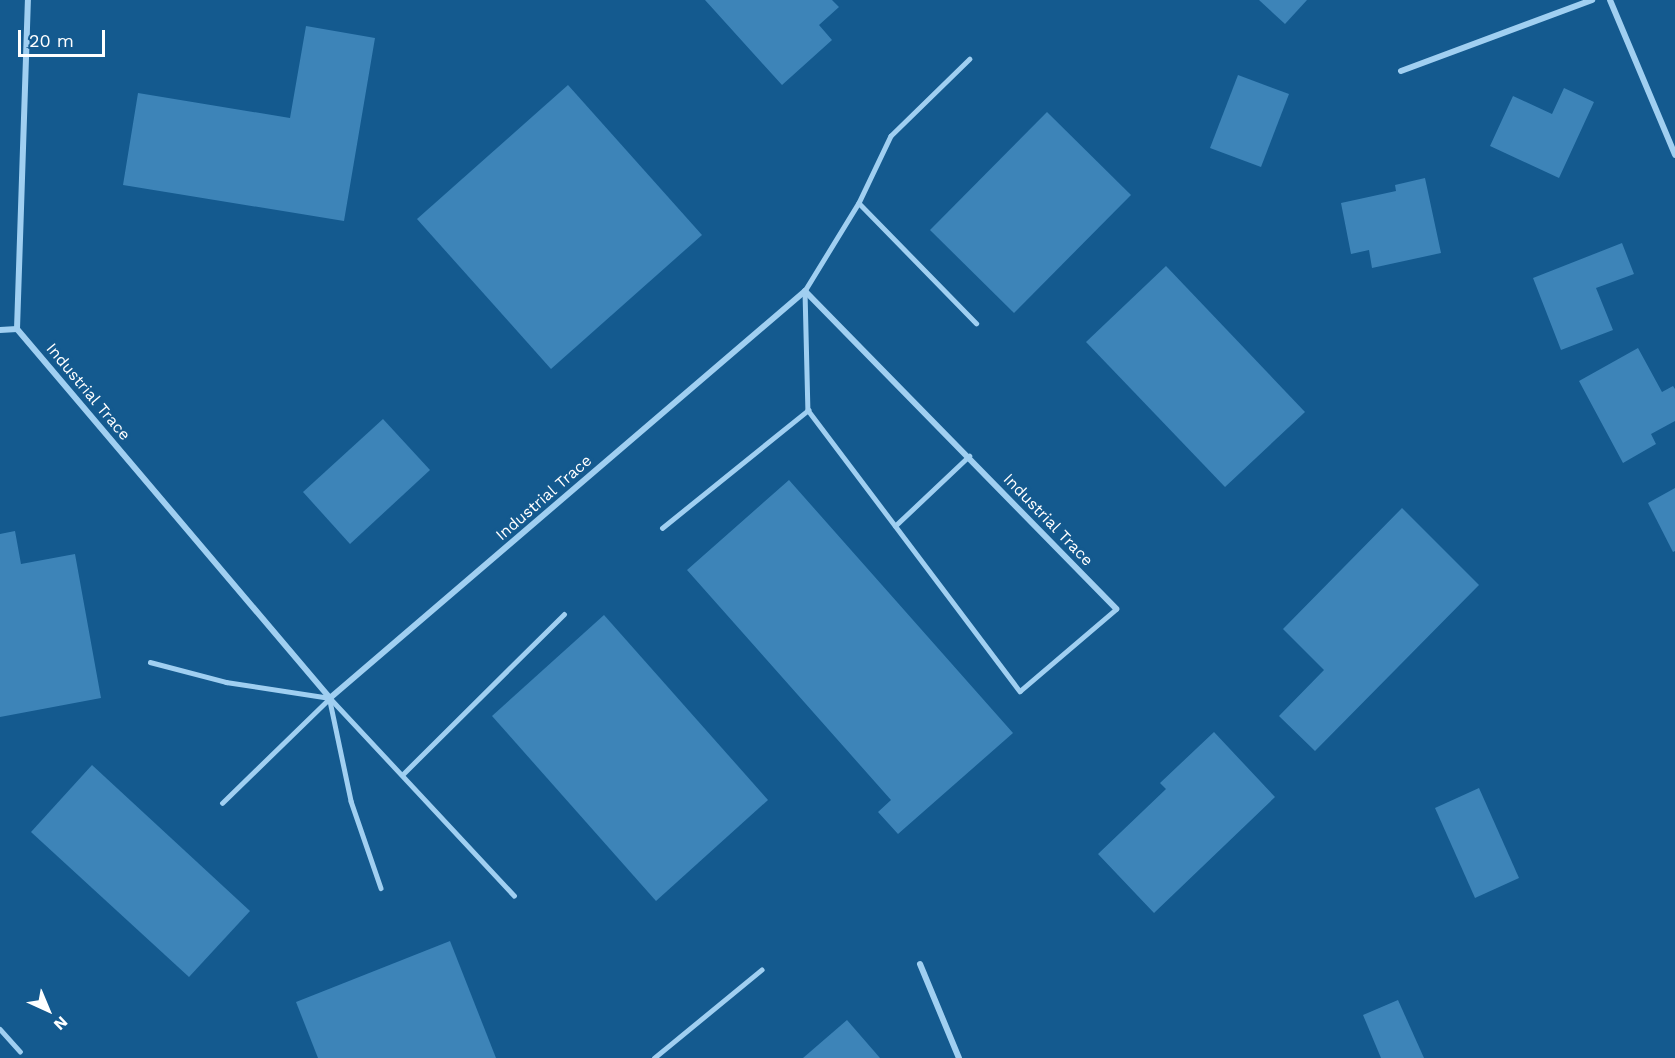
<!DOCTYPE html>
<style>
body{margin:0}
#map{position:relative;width:1675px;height:1058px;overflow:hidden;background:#145a8f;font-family:"Work Sans",sans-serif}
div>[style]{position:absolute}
.building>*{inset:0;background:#3d84b8}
.service>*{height:4.5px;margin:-2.25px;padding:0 2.25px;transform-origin:2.25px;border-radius:2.25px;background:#a0cff1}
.minor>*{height:6px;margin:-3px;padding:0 3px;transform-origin:3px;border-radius:3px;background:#a0cff1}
span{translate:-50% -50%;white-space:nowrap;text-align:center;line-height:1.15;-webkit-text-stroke:6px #145a8f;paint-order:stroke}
.street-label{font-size:16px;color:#fff}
.north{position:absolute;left:18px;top:980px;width:60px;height:60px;-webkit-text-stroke:4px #145a8f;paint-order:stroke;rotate:136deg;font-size:16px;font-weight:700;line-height:24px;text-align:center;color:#fff}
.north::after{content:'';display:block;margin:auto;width:21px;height:27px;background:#fff;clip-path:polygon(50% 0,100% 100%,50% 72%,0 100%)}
.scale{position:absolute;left:18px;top:30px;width:87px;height:27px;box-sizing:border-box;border:3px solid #fff;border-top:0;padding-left:8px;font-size:18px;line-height:21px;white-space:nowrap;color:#fff;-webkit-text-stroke:4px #145a8f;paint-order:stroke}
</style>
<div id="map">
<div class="building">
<i style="clip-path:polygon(705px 0,832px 0,839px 7px,819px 25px,832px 40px,782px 85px)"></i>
<i style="clip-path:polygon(1259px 0,1307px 0,1285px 24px)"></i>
<i style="clip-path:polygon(306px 26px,375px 38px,344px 221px,123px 185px,138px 93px,290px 118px)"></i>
<i style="clip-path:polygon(1238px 75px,1289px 94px,1261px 167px,1210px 148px)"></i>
<i style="clip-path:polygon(568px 85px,702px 235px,551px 369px,417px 219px)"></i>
<i style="clip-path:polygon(1564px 88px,1594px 102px,1559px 178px,1490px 146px,1513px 96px,1552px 114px)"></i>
<i style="clip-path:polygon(1047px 112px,1131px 195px,1014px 313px,930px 230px)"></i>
<i style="clip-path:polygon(1425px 178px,1441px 253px,1372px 268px,1369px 250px,1351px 254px,1341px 203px,1396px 191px,1395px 185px)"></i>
<i style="clip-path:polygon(1622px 243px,1634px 274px,1596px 288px,1613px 330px,1561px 350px,1533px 278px)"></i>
<i style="clip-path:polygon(1166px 266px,1305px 412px,1225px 487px,1086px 342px)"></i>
<i style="clip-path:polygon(1638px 348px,1662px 392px,1673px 386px,1675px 389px,1675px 421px,1651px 434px,1656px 444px,1623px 463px,1579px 381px)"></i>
<i style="clip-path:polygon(383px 419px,430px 470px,350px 544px,303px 492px)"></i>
<i style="clip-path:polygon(789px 480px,1013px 733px,898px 834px,878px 812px,891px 800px,687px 570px)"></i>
<i style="clip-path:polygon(1675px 488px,1675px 551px,1673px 552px,1648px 503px)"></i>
<i style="clip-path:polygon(1402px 508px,1479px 585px,1315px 751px,1279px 716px,1324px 670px,1283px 629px)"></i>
<i style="clip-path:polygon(15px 531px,21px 564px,75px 554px,101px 698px,0 717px,0 534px)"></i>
<i style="clip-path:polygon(604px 615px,768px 800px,656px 901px,492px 716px)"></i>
<i style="clip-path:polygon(1214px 732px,1275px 797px,1154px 913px,1098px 854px,1166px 789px,1160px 783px)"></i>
<i style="clip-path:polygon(92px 765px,250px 911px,189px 977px,31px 832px)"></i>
<i style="clip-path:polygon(1479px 788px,1519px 878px,1475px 898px,1435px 808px)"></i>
<i style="clip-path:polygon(450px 941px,496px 1058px,318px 1058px,296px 1002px)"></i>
<i style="clip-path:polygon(1398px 1000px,1424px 1058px,1381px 1058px,1363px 1015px)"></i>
<i style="clip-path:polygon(847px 1020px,880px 1058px,803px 1058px)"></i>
</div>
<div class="service">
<i style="left:970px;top:59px;width:110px;rotate:135.7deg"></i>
<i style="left:891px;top:136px;width:74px;rotate:115.5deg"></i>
<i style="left:859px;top:203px;width:103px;rotate:121.5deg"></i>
<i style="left:805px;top:291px;width:119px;rotate:88.6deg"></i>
<i style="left:808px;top:410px;width:352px;rotate:53deg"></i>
<i style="left:1020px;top:691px;width:126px;rotate:-40.5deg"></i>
<i style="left:859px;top:203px;width:168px;rotate:45.7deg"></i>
<i style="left:895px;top:526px;width:102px;rotate:-43.4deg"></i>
<i style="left:662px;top:528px;width:188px;rotate:-38.9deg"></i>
<i style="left:150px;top:662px;width:79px;rotate:14.7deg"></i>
<i style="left:226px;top:682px;width:105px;rotate:8.7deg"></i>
<i style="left:330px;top:698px;width:270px;rotate:47deg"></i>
<i style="left:330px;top:701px;width:102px;rotate:78.1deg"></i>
<i style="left:351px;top:801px;width:92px;rotate:71deg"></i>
<i style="left:402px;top:775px;width:228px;rotate:-44.8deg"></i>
<i style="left:222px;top:803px;width:151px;rotate:-44.2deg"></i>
<i style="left:0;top:1029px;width:30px;rotate:48deg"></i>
<i style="left:654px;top:1058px;width:139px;rotate:-39.4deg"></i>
</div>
<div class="minor">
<i style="left:1610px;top:0;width:168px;rotate:67.2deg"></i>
<i style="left:1401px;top:71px;width:204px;rotate:-20.4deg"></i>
<i style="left:17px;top:329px;width:484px;rotate:49.7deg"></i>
<i style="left:330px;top:698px;width:626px;rotate:-40.59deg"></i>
<i style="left:805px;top:291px;width:445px;rotate:45.6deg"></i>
<i style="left:17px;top:329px;width:329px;rotate:-88.1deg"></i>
<i style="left:0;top:330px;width:17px;rotate:-3deg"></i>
<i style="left:920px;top:964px;width:102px;rotate:67.5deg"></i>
</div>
<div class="street-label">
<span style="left:88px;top:392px;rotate:50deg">Industrial Trace</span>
<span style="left:544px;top:498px;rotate:-41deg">Industrial Trace</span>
<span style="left:1048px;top:520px;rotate:46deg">Industrial Trace</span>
</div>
<div class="north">N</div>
<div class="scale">20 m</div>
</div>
